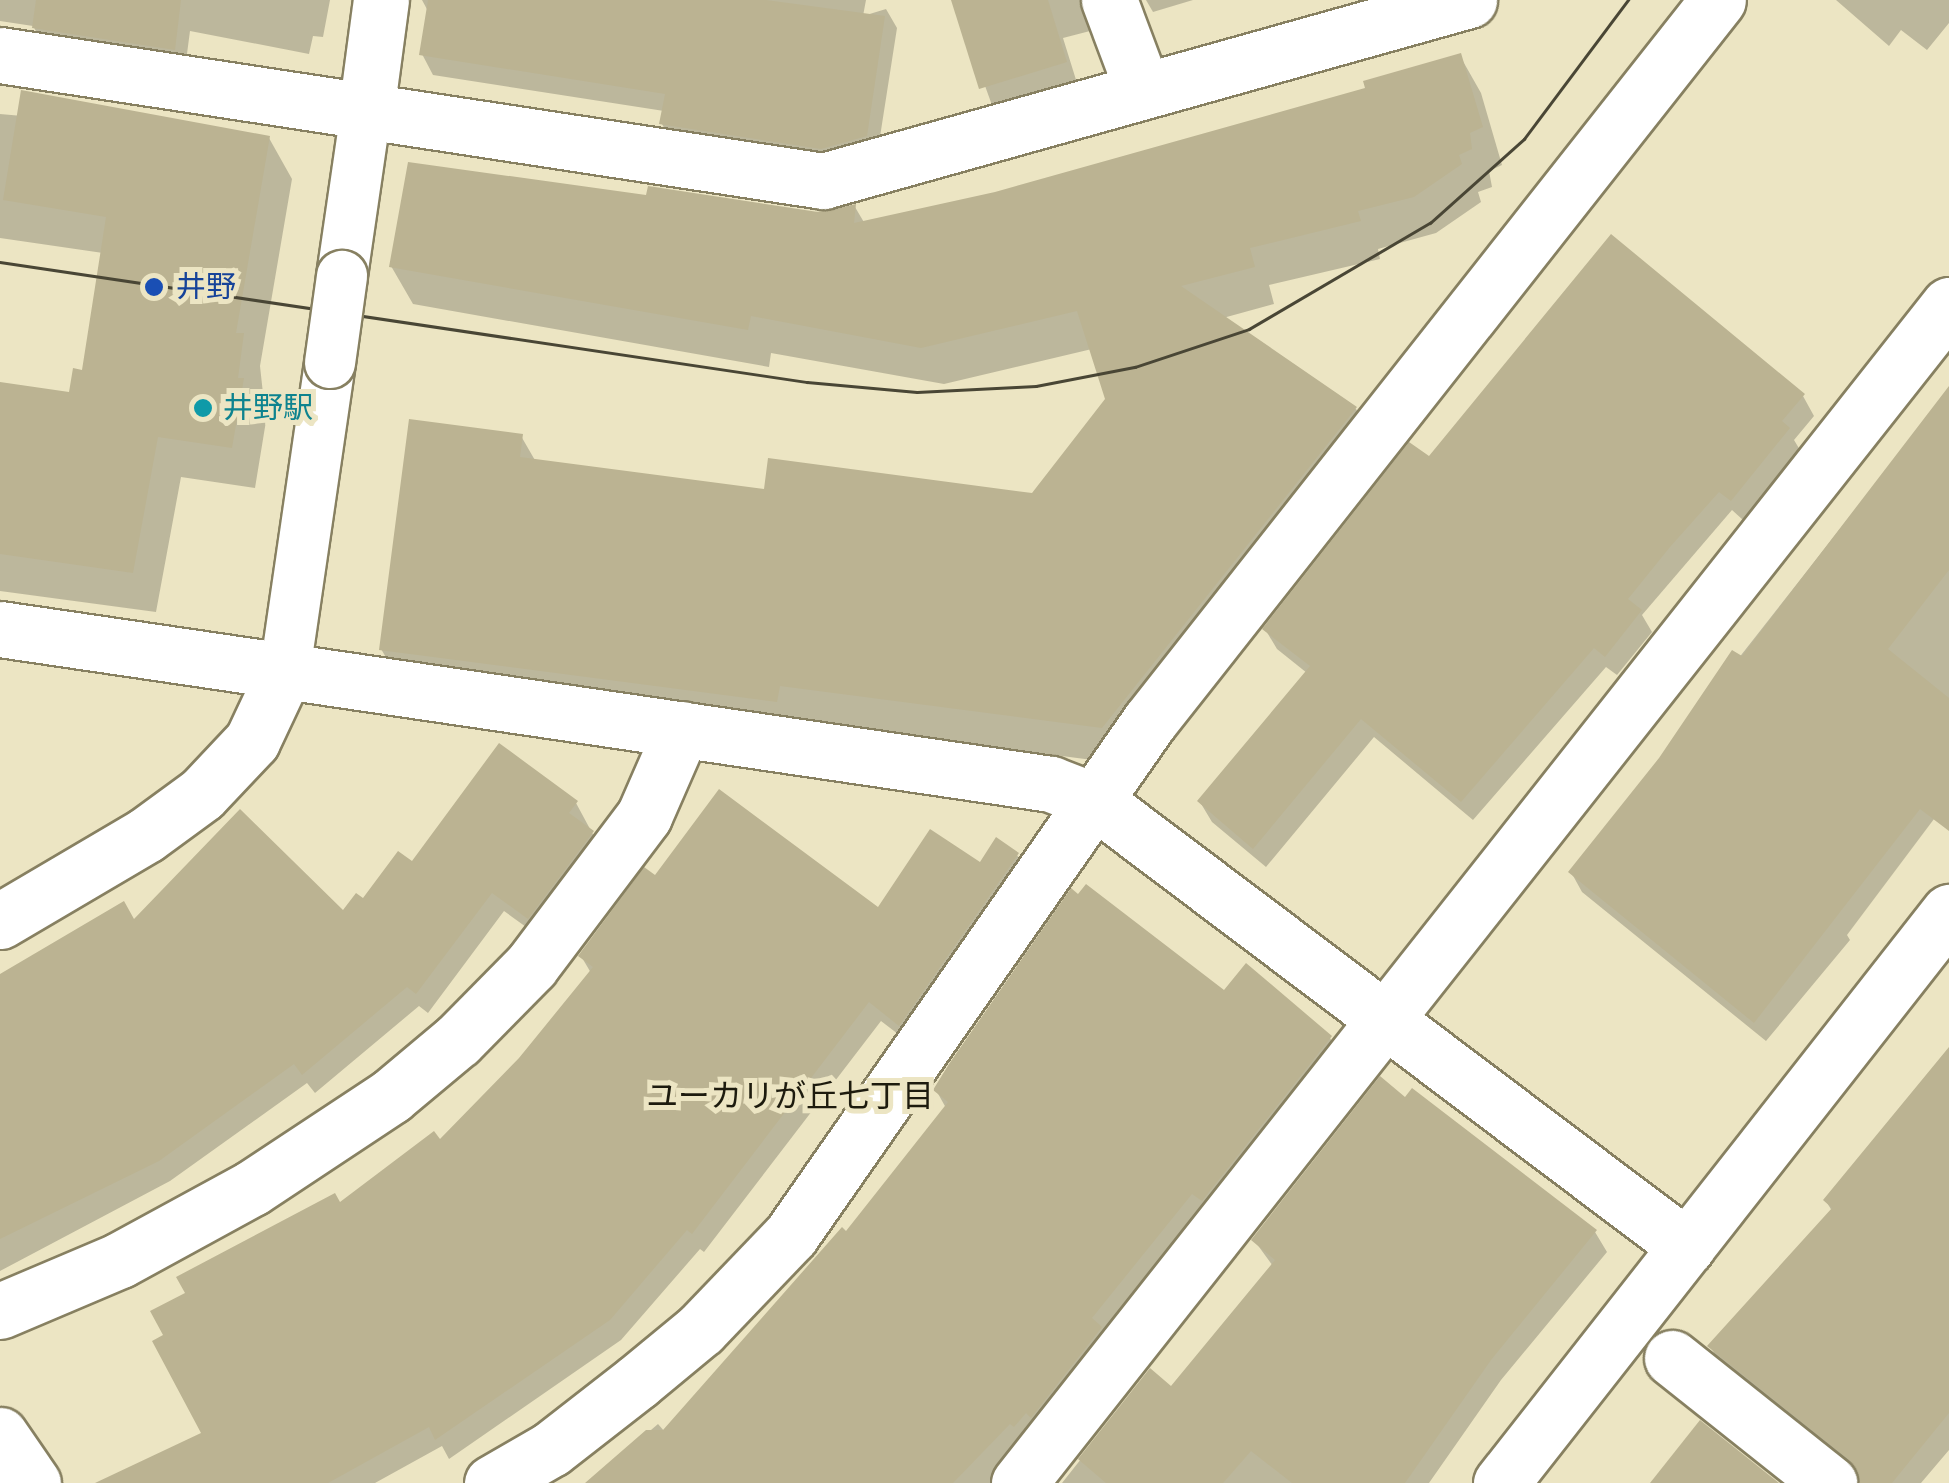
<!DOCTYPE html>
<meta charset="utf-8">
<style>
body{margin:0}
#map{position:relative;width:1949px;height:1483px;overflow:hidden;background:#ece5c3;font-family:Arial,"Noto Sans JP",sans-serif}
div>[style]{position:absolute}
.shadow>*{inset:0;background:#0003}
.building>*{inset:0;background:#bbb392}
.roads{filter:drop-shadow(2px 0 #878061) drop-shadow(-2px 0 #878061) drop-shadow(0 2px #878061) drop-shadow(0 -2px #878061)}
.pedestrian>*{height:50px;margin:-25px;padding:0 25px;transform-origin:25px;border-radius:25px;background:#fff}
.minor>*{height:55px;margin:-27.5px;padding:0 27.5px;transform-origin:27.5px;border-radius:27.5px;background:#fff}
.tertiary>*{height:55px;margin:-27.5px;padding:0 27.5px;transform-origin:27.5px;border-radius:27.5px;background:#fff}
.tram>*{height:2.5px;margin:-1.25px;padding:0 1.25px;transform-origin:1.25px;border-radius:1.25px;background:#494635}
.bridges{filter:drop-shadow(2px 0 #878061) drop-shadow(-2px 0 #878061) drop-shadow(0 2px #878061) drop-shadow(0 -2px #878061)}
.pedestrian-bridge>*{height:50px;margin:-25px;padding:0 25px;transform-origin:25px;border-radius:25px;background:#fff}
.dots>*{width:28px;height:28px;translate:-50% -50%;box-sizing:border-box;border:5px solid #ece5c3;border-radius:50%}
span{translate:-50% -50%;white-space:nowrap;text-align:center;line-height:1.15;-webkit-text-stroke:10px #ece5c3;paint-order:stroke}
.transit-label{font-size:30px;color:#164399}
.left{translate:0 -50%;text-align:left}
.culture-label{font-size:30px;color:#0d838f}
.neighbourhood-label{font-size:32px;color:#1d1b0e}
</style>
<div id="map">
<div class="shadow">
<i style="clip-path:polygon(0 0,330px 0,323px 37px,313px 36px,309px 54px,190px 31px,185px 69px,46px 48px,33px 26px,0 21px)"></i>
<i style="clip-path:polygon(422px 0,866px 0,863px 16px,886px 9px,897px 28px,877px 156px,673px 144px,662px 124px,664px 111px,433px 75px,422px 54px,429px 13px)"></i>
<i style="clip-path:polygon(954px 0,1101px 0,1089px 15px,1090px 31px,1063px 38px,1077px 83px,993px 108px)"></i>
<i style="clip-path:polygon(1146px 0,1193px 0,1153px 12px)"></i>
<i style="clip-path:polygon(1836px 0,1949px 0,1949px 23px,1927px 50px,1901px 30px,1889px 46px)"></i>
<i style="clip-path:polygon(1460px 56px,1481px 93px,1502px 165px,1489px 171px,1492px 187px,1478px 192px,1481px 202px,1436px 233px,1378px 249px,1380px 259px,1269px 285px,1274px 304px,1223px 318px,1356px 409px,1377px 446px,1123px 764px,801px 722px,403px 686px,381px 649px,521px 436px,536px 462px,766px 492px,1033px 495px,1107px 399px,1092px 349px,944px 384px,771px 353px,769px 367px,413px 304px,391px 266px,648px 198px,818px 214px,855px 207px,865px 224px,995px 195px,1369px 90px)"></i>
<i style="clip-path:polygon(0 114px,269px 138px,292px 179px,260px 366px,266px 421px,255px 488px,181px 477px,156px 612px,0 591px,0 385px,71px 395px,84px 373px,103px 253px,0 238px)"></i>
<i style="clip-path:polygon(1949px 390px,1949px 799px,1847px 935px,1850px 940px,1766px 1041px,1582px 892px,1571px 872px)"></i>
<i style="clip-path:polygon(1803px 396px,1814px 416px,1794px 440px,1800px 450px,1743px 520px,1732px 510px,1642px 615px,1652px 632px,1617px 675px,1606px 667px,1473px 820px,1374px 737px,1266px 867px,1212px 822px,1200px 802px,1307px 673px,1277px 649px,1265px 629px,1429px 459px)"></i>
<i style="clip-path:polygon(576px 803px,603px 853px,540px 937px,504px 911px,428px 1013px,419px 1006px,315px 1093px,307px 1083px,170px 1181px,0 1271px,0 977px,123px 904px,134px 923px,343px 913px,413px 865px)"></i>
<i style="clip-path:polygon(1017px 855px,1029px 875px,911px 1044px,881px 1021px,704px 1252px,700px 1249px,621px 1340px,449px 1459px,442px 1446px,375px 1483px,131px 1483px,205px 1434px,340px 1206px,440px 1143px,521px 1060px,591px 973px,581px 956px,656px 879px,878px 910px)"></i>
<i style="clip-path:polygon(1224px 993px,1330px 1038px,1342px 1058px,1006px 1483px,589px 1483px,658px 1424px,665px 1432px,846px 1234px,946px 1108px,936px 1090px)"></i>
<i style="clip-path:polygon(1949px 1049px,1949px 1450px,1921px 1483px,1860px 1483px,1722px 1366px,1710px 1346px,1832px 1211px,1826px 1201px)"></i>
<i style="clip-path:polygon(1406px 1101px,1595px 1232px,1607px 1252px,1501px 1380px,1429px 1483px,1062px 1483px,1150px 1372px,1171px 1390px,1273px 1266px,1254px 1240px)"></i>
</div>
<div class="building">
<i style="clip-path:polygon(36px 0,181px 0,175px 50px,32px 28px)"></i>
<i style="clip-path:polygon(428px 0,766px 0,885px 16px,867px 136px,821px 149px,659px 124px,665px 94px,419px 55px)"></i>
<i style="clip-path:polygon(951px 0,1048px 0,1067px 62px,979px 89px)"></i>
<i style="clip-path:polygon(1461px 53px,1483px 127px,1470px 133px,1472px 149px,1459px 155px,1462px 164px,1414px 197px,1358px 211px,1361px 221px,1250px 248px,1255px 267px,1181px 286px,1357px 407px,1102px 728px,780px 686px,777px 702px,379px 650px,409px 419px,523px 434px,520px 457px,764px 489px,768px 458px,1032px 493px,1105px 399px,1077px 311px,921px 348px,751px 316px,748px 330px,389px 267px,408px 162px,646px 195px,648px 186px,818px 212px,856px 204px,854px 223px,995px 192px,1365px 88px,1363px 81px)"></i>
<i style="clip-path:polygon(21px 90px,270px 136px,236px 333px,244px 333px,238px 378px,244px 378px,232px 448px,158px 437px,133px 573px,0 554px,0 382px,69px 392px,73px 368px,82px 370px,106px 217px,3px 200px)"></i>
<i style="clip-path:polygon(1611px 234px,1805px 394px,1782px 421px,1790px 428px,1731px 501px,1719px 492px,1670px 547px,1628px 599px,1642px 610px,1605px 657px,1594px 648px,1461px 802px,1361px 719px,1253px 849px,1197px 801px,1310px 666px,1262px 629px,1409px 442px,1429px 456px)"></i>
<i style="clip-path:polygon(1949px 386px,1949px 570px,1888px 649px,1949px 698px,1949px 831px,1920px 809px,1754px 1023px,1568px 872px,1659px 758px,1732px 650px,1742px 656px)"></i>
<i style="clip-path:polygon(499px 743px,578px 801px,569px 813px,594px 831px,528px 919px,492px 893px,416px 994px,407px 987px,302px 1075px,294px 1064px,159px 1161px,0 1239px,0 974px,124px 901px,134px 919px,240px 809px,343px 910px,356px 893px,363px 898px,398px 851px,412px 861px)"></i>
<i style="clip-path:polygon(719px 789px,878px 907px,930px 829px,980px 862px,996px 837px,1019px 853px,899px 1026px,869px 1002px,692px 1234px,687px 1230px,610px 1320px,435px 1440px,429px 1427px,328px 1483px,95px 1483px,201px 1433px,152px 1341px,163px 1335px,150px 1311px,185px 1293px,176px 1277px,335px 1193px,340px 1202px,434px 1131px,440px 1139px,519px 1058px,593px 967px,578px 956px,644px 867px,655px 875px)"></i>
<i style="clip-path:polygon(1086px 884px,1224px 990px,1246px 963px,1332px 1036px,1202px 1201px,1192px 1194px,1092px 1318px,1102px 1327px,1031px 1418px,1026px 1413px,1014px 1427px,1010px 1424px,953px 1483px,585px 1483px,646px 1430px,663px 1430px,842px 1227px,846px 1231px,948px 1102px,933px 1090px,949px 1064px,1071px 888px,1078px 894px)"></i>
<i style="clip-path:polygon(1949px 1047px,1949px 1413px,1892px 1483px,1860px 1483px,1848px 1459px,1707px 1346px,1832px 1208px,1823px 1200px)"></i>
<i style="clip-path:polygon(1380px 1076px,1405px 1097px,1412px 1088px,1597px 1230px,1491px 1360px,1405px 1483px,1292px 1483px,1251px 1451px,1223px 1483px,1106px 1483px,1078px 1459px,1150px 1368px,1171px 1386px,1275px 1260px,1251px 1240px)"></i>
<i style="clip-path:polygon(1700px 1420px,1779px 1483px,1650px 1483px)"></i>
</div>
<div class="roads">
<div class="pedestrian">
<i style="left:342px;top:276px;width:166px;rotate:-81.7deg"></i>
<i style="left:285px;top:671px;width:311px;rotate:-81.7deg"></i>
</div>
<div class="minor">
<i style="left:1109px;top:0;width:97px;rotate:69.5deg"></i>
<i style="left:0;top:55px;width:833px;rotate:8.7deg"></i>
<i style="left:823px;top:181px;width:671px;rotate:-15.65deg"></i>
<i style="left:366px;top:112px;width:113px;rotate:-82.4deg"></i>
<i style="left:0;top:629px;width:1062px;rotate:8.39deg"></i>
<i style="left:1051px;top:784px;width:47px;rotate:21.1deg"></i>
<i style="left:1095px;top:801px;width:741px;rotate:36.99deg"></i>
<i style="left:0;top:921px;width:169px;rotate:-30.5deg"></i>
<i style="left:146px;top:835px;width:69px;rotate:-36.2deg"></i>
<i style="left:202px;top:794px;width:73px;rotate:-46.7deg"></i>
<i style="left:252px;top:741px;width:77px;rotate:-64.8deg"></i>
<i style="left:0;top:1311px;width:130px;rotate:-23deg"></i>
<i style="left:120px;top:1260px;width:150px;rotate:-28.6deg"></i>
<i style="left:252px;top:1188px;width:167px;rotate:-33.5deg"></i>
<i style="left:391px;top:1096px;width:87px;rotate:-39.9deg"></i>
<i style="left:458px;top:1040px;width:104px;rotate:-45.4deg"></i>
<i style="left:531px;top:966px;width:188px;rotate:-53deg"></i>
<i style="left:644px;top:816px;width:95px;rotate:-66.4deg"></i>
<i style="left:1672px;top:1358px;width:201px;rotate:38.5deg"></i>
<i style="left:0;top:1435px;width:58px;rotate:55.5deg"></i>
<i style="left:492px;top:1483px;width:68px;rotate:-30deg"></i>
<i style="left:551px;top:1449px;width:109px;rotate:-37.9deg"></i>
<i style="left:637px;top:1382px;width:83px;rotate:-39.6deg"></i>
<i style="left:701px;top:1329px;width:130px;rotate:-46.2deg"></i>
<i style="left:791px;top:1235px;width:626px;rotate:-55.09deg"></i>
<i style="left:1149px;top:722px;width:919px;rotate:-51.76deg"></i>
<i style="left:1019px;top:1483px;width:1501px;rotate:-51.71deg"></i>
</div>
<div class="tertiary">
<i style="left:1501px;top:1483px;width:726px;rotate:-51.88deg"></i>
</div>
</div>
<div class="tram">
<i style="left:0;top:262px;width:816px;rotate:8.46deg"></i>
<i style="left:807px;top:382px;width:110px;rotate:5.2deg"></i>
<i style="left:917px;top:392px;width:119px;rotate:-2.9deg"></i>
<i style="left:1036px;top:386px;width:101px;rotate:-10.9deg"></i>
<i style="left:1135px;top:367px;width:120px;rotate:-18.4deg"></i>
<i style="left:1249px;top:329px;width:210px;rotate:-30.4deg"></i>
<i style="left:1430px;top:223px;width:126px;rotate:-41.8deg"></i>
<i style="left:1524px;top:139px;width:174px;rotate:-53.2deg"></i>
</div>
<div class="bridges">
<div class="pedestrian-bridge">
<i style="left:330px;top:363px;width:88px;rotate:-82.1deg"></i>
</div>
</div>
<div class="dots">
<i style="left:154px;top:287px;background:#1a4fb4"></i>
<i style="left:203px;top:408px;background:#0f9aa8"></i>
</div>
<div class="transit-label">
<span class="left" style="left:176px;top:287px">井野</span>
</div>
<div class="culture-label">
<span class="left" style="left:223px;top:408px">井野駅</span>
</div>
<div class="neighbourhood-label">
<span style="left:790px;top:1096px">ユーカリが丘七丁目</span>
</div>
</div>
